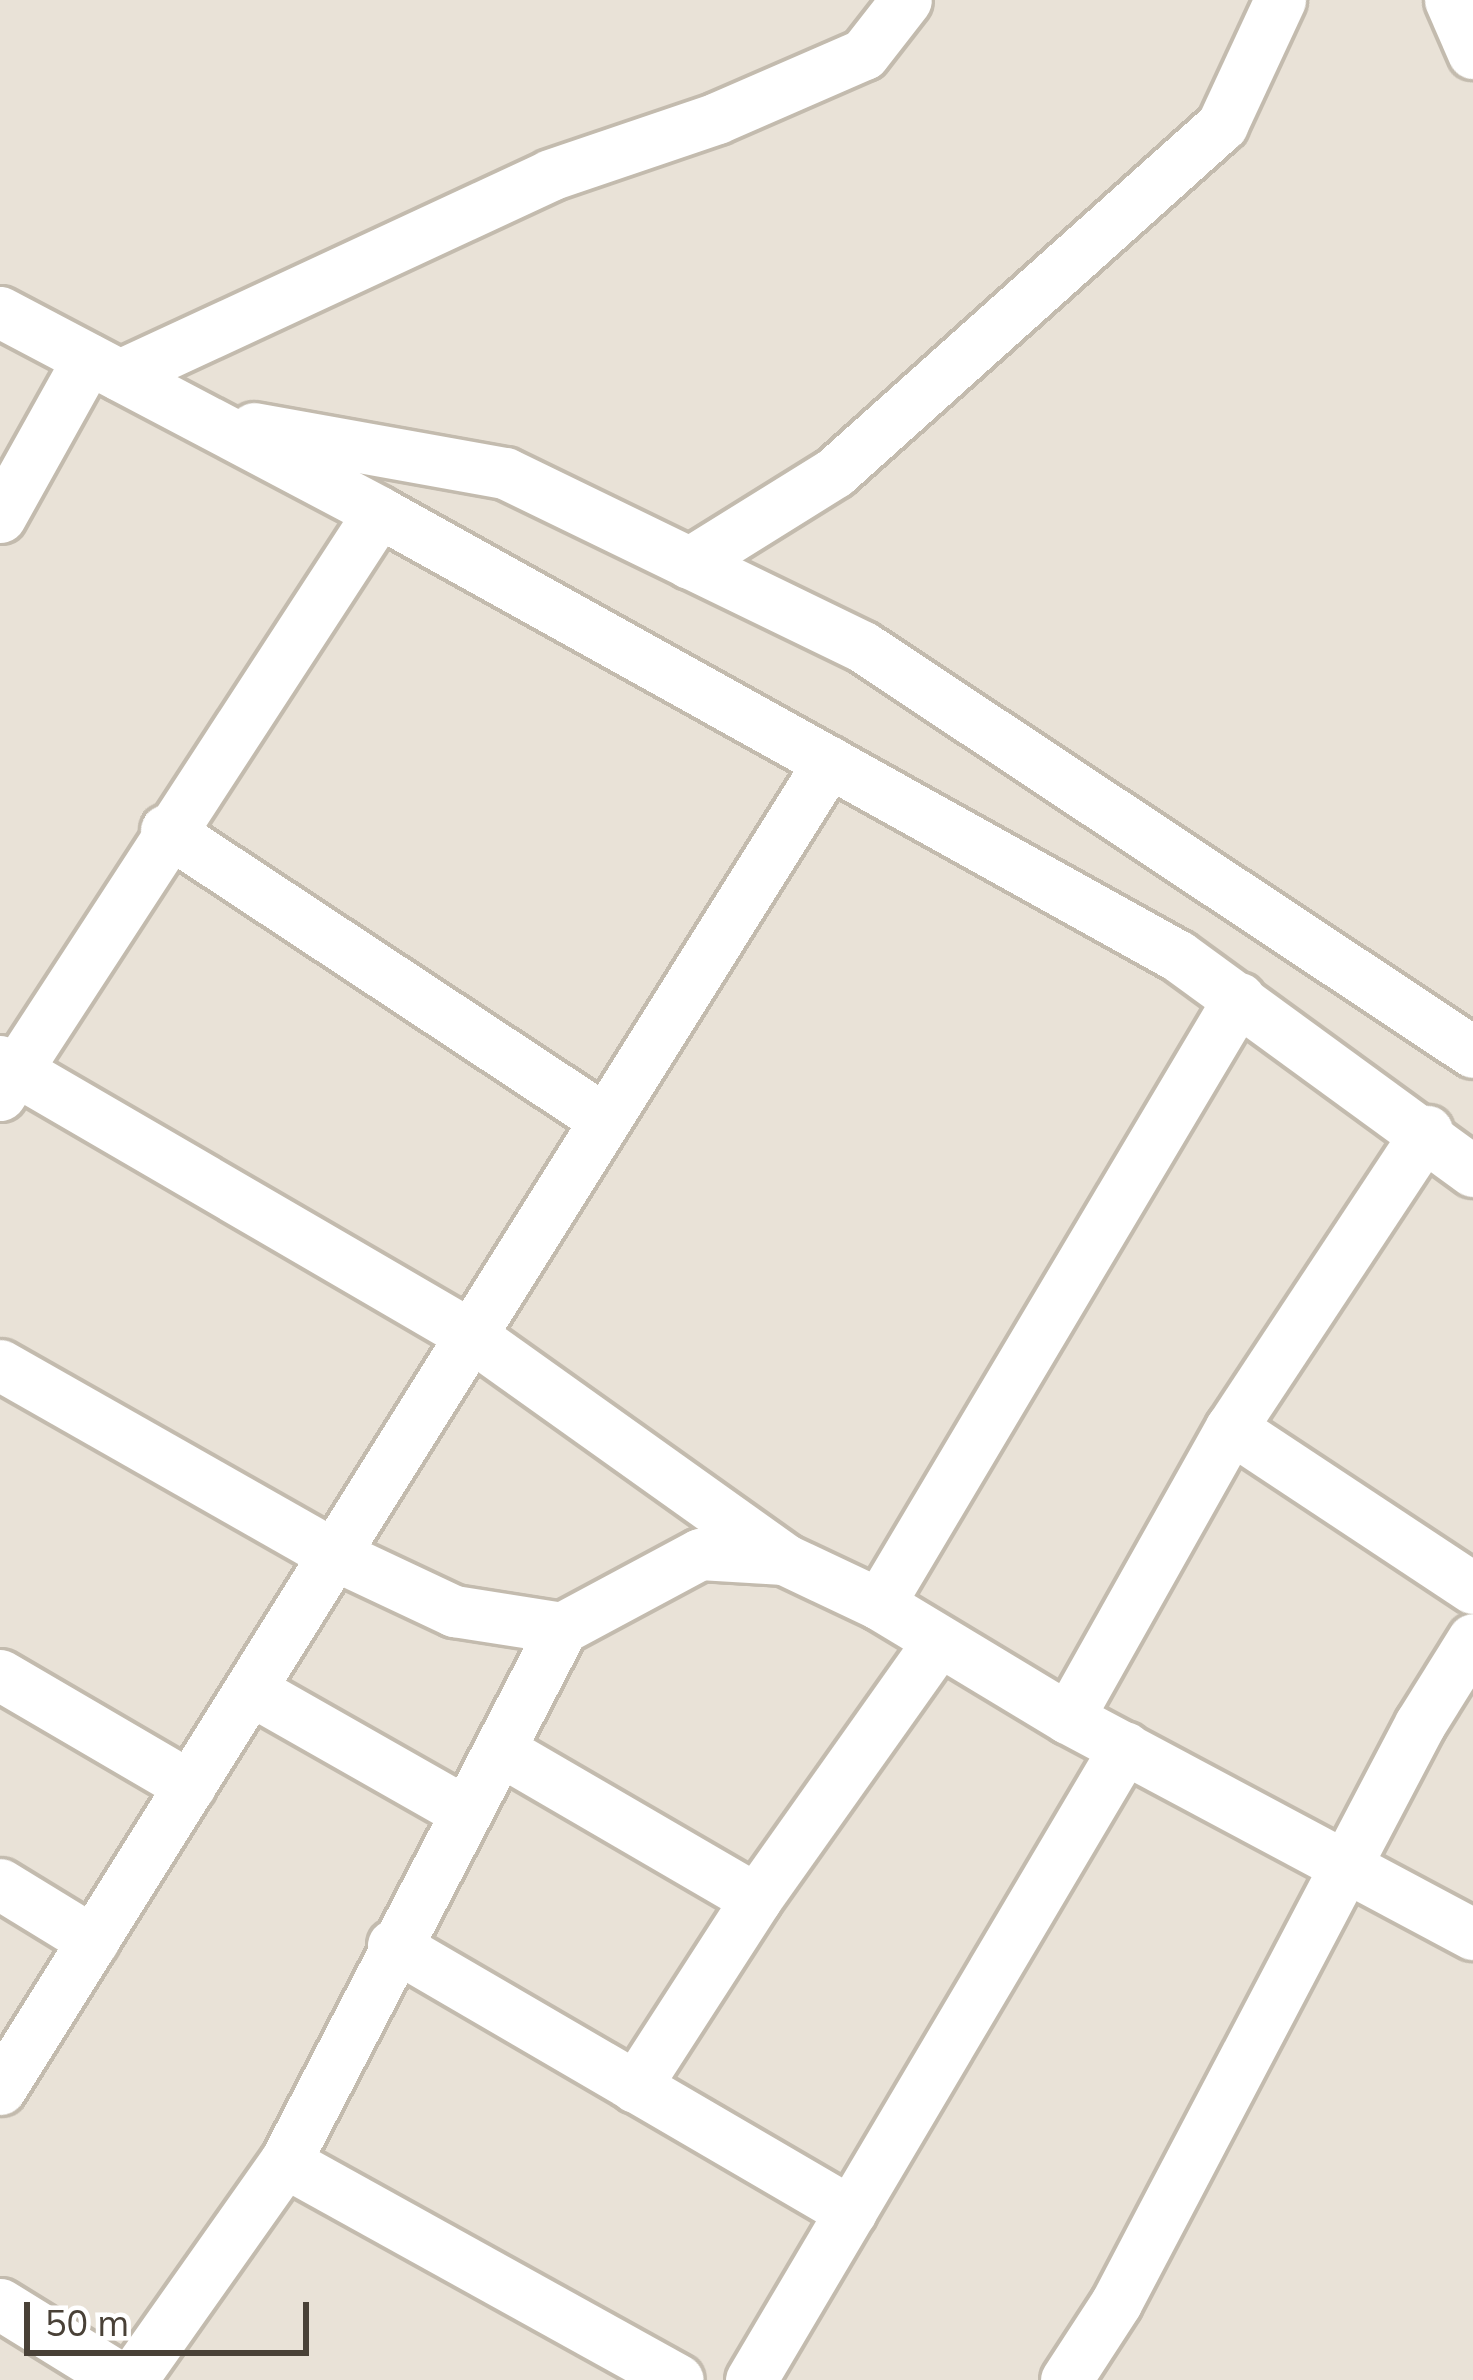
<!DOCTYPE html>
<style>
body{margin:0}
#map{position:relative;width:1473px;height:2380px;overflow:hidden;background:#f5f1e9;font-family:Mulish,sans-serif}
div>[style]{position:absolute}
.residential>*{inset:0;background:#e9e2d7}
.roads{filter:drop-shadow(3px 0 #c3bbae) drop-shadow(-3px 0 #c3bbae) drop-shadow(0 3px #c3bbae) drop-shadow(0 -3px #c3bbae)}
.minor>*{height:51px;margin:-25.5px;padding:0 25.5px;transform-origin:25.5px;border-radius:25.5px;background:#fff}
span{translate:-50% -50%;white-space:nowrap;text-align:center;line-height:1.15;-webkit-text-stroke:9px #fff;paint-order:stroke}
.scale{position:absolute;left:24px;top:2302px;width:285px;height:54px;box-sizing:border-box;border:6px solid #494137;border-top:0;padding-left:15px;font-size:36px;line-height:42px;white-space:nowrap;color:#494137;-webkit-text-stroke:9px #fff;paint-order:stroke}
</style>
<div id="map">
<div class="residential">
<i style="clip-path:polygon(0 0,1473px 0,1473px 2380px,0 2380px)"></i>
</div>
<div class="roads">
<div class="minor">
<i style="left:1450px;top:0;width:58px;rotate:66.5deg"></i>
<i style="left:0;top:312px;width:429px;rotate:27.8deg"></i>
<i style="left:379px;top:512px;width:914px;rotate:29.06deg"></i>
<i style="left:1178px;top:956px;width:365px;rotate:36.1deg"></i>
<i style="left:120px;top:375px;width:474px;rotate:-24.9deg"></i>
<i style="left:550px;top:175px;width:176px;rotate:-18.8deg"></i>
<i style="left:717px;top:118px;width:160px;rotate:-23.5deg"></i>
<i style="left:864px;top:54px;width:68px;rotate:-52.1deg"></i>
<i style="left:254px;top:428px;width:255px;rotate:10.2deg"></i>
<i style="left:505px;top:473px;width:398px;rotate:25.9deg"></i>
<i style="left:863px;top:647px;width:732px;rotate:33.58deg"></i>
<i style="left:0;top:517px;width:181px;rotate:-60.9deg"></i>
<i style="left:689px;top:563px;width:172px;rotate:-31.9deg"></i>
<i style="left:835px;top:472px;width:520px;rotate:-41.88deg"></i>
<i style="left:1222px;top:125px;width:138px;rotate:-65.1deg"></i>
<i style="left:166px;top:830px;width:523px;rotate:33.45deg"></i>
<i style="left:0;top:1061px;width:543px;rotate:30.2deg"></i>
<i style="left:469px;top:1334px;width:387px;rotate:35.5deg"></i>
<i style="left:0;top:1095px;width:695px;rotate:-56.97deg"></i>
<i style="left:0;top:1365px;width:385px;rotate:29.6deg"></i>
<i style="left:335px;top:1555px;width:132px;rotate:25.2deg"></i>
<i style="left:454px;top:1611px;width:109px;rotate:8.9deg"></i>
<i style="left:562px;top:1628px;width:157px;rotate:-28.2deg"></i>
<i style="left:700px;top:1554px;width:84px;rotate:3.4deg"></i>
<i style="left:784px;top:1559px;width:105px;rotate:25.3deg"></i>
<i style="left:879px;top:1604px;width:221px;rotate:31.1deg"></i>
<i style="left:1068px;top:1718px;width:459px;rotate:28.1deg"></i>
<i style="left:1231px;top:1428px;width:290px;rotate:33.5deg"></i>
<i style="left:879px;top:1604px;width:705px;rotate:-59.29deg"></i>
<i style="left:0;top:1675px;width:220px;rotate:30.3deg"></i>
<i style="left:251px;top:1690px;width:247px;rotate:29.6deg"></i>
<i style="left:1068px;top:1718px;width:333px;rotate:-60.7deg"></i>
<i style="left:1231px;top:1428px;width:356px;rotate:-56.6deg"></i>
<i style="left:500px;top:1750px;width:296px;rotate:30.2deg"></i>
<i style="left:0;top:1884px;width:109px;rotate:31.5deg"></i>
<i style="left:393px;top:1945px;width:530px;rotate:30.24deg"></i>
<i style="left:635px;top:2087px;width:224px;rotate:-57.2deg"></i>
<i style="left:756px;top:1899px;width:314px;rotate:-54.7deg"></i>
<i style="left:0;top:2089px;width:1565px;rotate:-58.01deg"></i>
<i style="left:285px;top:2162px;width:449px;rotate:29deg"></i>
<i style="left:0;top:2304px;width:145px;rotate:31.7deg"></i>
<i style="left:131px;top:2380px;width:267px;rotate:-54.8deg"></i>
<i style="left:285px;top:2162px;width:602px;rotate:-62.58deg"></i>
<i style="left:751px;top:2380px;width:735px;rotate:-59.42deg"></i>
<i style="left:1066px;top:2380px;width:92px;rotate:-57deg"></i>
<i style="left:1116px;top:2303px;width:654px;rotate:-62.3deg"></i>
<i style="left:1420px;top:1724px;width:100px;rotate:-58.1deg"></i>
</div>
</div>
<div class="scale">50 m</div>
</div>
